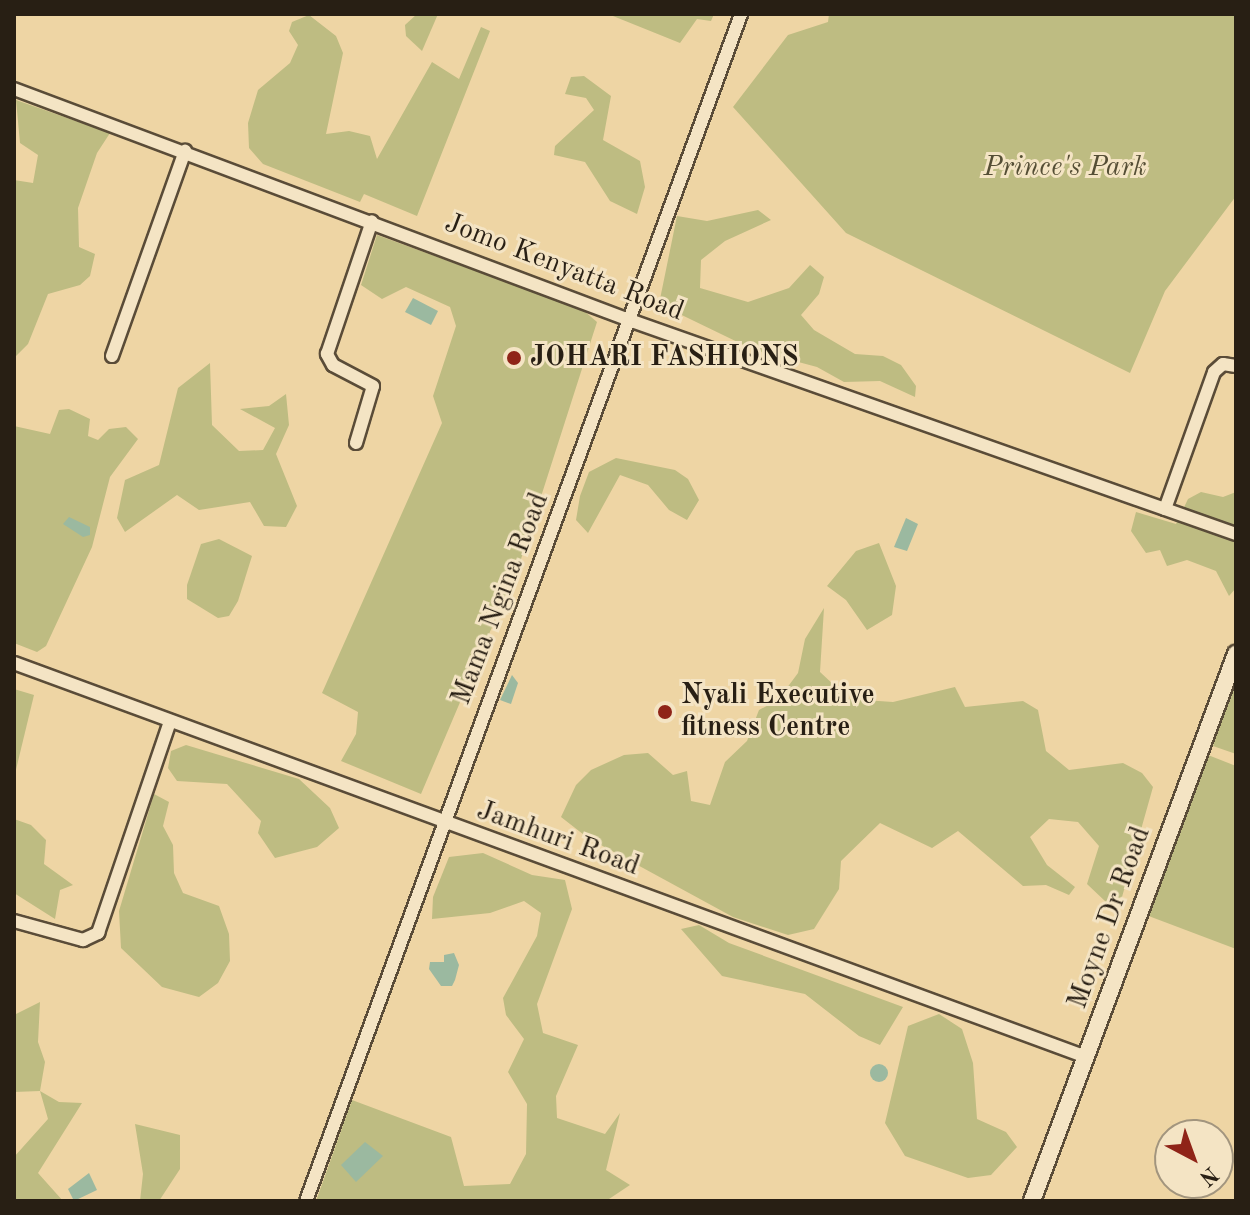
<!DOCTYPE html>
<style>
body{margin:0}
#map{position:relative;width:1250px;height:1215px;overflow:hidden;background:#eed5a4;font-family:"Old Standard TT",serif}
div>[style]{position:absolute}
.green>*{inset:0;background:#bebc82}
.water>*{inset:0;background:#9bb9a0}
.round{border-radius:50%}
.roads{filter:drop-shadow(2px 0 #5a4c38) drop-shadow(-2px 0 #5a4c38) drop-shadow(0 2px #5a4c38) drop-shadow(0 -2px #5a4c38)}
.minor>*{height:12px;margin:-6px;padding:0 6px;transform-origin:6px;border-radius:6px;background:#f4e4c4}
.secondary>*{height:16px;margin:-8px;padding:0 8px;transform-origin:8px;border-radius:8px;background:#f4e4c4}
.dots>*{width:22px;height:22px;translate:-50% -50%;box-sizing:border-box;border:4px solid #f4e4c4;border-radius:50%}
span{translate:-50% -50%;white-space:nowrap;text-align:center;line-height:1.15;-webkit-text-stroke:6px #f4e4c4;paint-order:stroke}
.park-label{font-size:28px;color:#554e35;font-style:italic}
.street-label{font-size:28px;color:#281f14}
.poi-label{font-size:28px;color:#281f14;font-weight:700}
.left{translate:0 -50%;text-align:left}
.frame{position:absolute;inset:0;border:16px solid #281f14;pointer-events:none}
.north{position:absolute;left:1154px;top:1119px;width:80px;height:80px;box-sizing:border-box;background:#f4e4c4;border:2px solid #a2957e;border-radius:50%;rotate:139deg;font-size:22px;font-weight:700;line-height:32px;text-align:center;color:#281f14}
.north::after{content:'';display:block;margin:auto;width:28px;height:36px;background:#8f2418;clip-path:polygon(50% 0,100% 100%,50% 72%,0 100%)}
</style>
<div id="map">
<div class="green">
<i style="clip-path:polygon(417px 14px,438px 14px,422px 51px,406px 36px,405px 25px)"></i>
<i style="clip-path:polygon(608px 14px,714px 14px,711px 21px,697px 19px,680px 43px)"></i>
<i style="clip-path:polygon(829px 14px,1236px 14px,1236px 196px,1165px 291px,1130px 373px,846px 233px,733px 107px,788px 35px,828px 22px)"></i>
<i style="clip-path:polygon(309px 15px,336px 36px,343px 53px,326px 134px,349px 131px,370px 136px,377px 159px,432px 62px,459px 79px,481px 27px,490px 31px,417px 216px,364px 194px,360px 202px,263px 164px,249px 148px,248px 123px,258px 90px,290px 63px,298px 45px,289px 31px,292px 22px)"></i>
<i style="clip-path:polygon(584px 76px,611px 96px,603px 140px,640px 161px,645px 187px,637px 214px,610px 201px,585px 162px,554px 155px,555px 146px,594px 110px,586px 98px,565px 94px,571px 77px)"></i>
<i style="clip-path:polygon(16px 100px,110px 133px,97px 153px,78px 208px,79px 247px,95px 254px,90px 276px,80px 285px,48px 294px,28px 344px,15px 357px,14px 180px,33px 183px,38px 155px,20px 143px)"></i>
<i style="clip-path:polygon(758px 210px,771px 220px,725px 241px,701px 260px,700px 288px,748px 302px,789px 288px,810px 265px,824px 277px,819px 294px,801px 315px,814px 330px,855px 354px,883px 356px,901px 365px,916px 386px,915px 397px,880px 381px,844px 382px,817px 367px,754px 350px,659px 304px,677px 216px,707px 221px)"></i>
<i style="clip-path:polygon(377px 235px,583px 310px,597px 322px,521px 559px,421px 794px,341px 761px,356px 734px,358px 712px,322px 693px,442px 423px,433px 396px,456px 326px,450px 307px,406px 287px,382px 299px,361px 285px)"></i>
<i style="clip-path:polygon(210px 363px,212px 425px,239px 451px,263px 450px,275px 428px,240px 409px,269px 406px,286px 394px,289px 425px,276px 454px,297px 506px,286px 527px,264px 526px,250px 502px,199px 510px,177px 495px,125px 532px,117px 518px,125px 480px,159px 465px,178px 388px)"></i>
<i style="clip-path:polygon(69px 409px,90px 419px,88px 436px,98px 440px,109px 429px,126px 427px,138px 439px,110px 477px,92px 547px,46px 646px,37px 652px,14px 643px,14px 426px,50px 434px,59px 410px)"></i>
<i style="clip-path:polygon(616px 458px,675px 470px,688px 479px,699px 500px,687px 520px,669px 510px,648px 485px,620px 475px,588px 533px,576px 520px,580px 496px,589px 472px)"></i>
<i style="clip-path:polygon(1201px 492px,1223px 497px,1236px 492px,1236px 588px,1229px 596px,1216px 571px,1187px 560px,1167px 566px,1160px 550px,1146px 553px,1131px 531px,1136px 512px,1176px 524px,1188px 499px)"></i>
<i style="clip-path:polygon(219px 539px,252px 556px,238px 601px,229px 616px,218px 618px,187px 599px,187px 585px,201px 544px)"></i>
<i style="clip-path:polygon(879px 543px,896px 586px,892px 615px,867px 630px,846px 600px,827px 586px,856px 551px)"></i>
<i style="clip-path:polygon(824px 608px,820px 672px,849px 699px,893px 702px,955px 687px,965px 707px,1023px 701px,1038px 710px,1046px 751px,1069px 770px,1123px 763px,1142px 773px,1153px 787px,1122px 897px,1106px 902px,1087px 884px,1099px 846px,1078px 822px,1049px 819px,1030px 837px,1047px 865px,1075px 887px,1069px 895px,1046px 885px,1023px 886px,958px 831px,932px 848px,880px 823px,841px 861px,839px 889px,814px 929px,788px 935px,733px 917px,588px 838px,561px 817px,576px 785px,591px 770px,624px 755px,648px 753px,673px 775px,687px 771px,691px 801px,710px 805px,725px 762px,747px 741px,759px 710px,778px 700px,798px 673px,805px 639px)"></i>
<i style="clip-path:polygon(1236px 672px,1236px 754px,1213px 746px)"></i>
<i style="clip-path:polygon(14px 689px,34px 695px,14px 778px)"></i>
<i style="clip-path:polygon(186px 745px,299px 779px,330px 808px,339px 828px,317px 847px,275px 858px,258px 833px,261px 821px,227px 784px,177px 781px,168px 768px,171px 751px)"></i>
<i style="clip-path:polygon(1208px 755px,1236px 766px,1236px 949px,1146px 915px)"></i>
<i style="clip-path:polygon(154px 794px,169px 802px,163px 826px,173px 845px,174px 873px,183px 893px,219px 906px,229px 934px,230px 961px,218px 983px,199px 997px,162px 987px,121px 948px,119px 911px)"></i>
<i style="clip-path:polygon(14px 819px,31px 825px,46px 840px,44px 864px,73px 885px,60px 890px,55px 919px,14px 893px)"></i>
<i style="clip-path:polygon(483px 853px,532px 875px,565px 880px,572px 909px,537px 1004px,543px 1033px,578px 1045px,556px 1096px,557px 1118px,605px 1134px,620px 1113px,606px 1170px,630px 1185px,606px 1201px,316px 1201px,352px 1100px,451px 1137px,464px 1186px,510px 1184px,526px 1154px,527px 1104px,508px 1072px,524px 1039px,506px 1015px,503px 998px,537px 936px,541px 913px,524px 901px,490px 913px,432px 919px,433px 897px,449px 857px)"></i>
<i style="clip-path:polygon(699px 925px,729px 943px,903px 1007px,880px 1045px,859px 1036px,805px 994px,722px 976px,681px 929px)"></i>
<i style="clip-path:polygon(40px 1002px,38px 1042px,45px 1062px,40px 1091px,59px 1102px,82px 1103px,38px 1173px,63px 1201px,14px 1201px,14px 1157px,48px 1119px,40px 1091px,14px 1092px,14px 1015px)"></i>
<i style="clip-path:polygon(939px 1014px,962px 1029px,973px 1063px,977px 1119px,1006px 1132px,1017px 1147px,991px 1175px,968px 1178px,905px 1156px,885px 1123px,908px 1026px)"></i>
<i style="clip-path:polygon(135px 1124px,180px 1135px,180px 1169px,159px 1201px,140px 1201px,143px 1174px)"></i>
</div>
<div class="water">
<i style="clip-path:polygon(413px 298px,438px 311px,431px 325px,405px 312px)"></i>
<i style="clip-path:polygon(69px 517px,90px 527px,90px 535px,83px 537px,63px 524px)"></i>
<i style="clip-path:polygon(906px 518px,918px 524px,907px 551px,894px 547px)"></i>
<i style="clip-path:polygon(512px 675px,518px 683px,511px 704px,500px 700px)"></i>
<i style="clip-path:polygon(454px 953px,459px 965px,455px 980px,452px 986px,441px 986px,429px 969px,430px 962px,444px 962px,444px 955px)"></i>
<i class="round" style="left:870px;top:1064px;width:18px;height:18px"></i>
<i style="clip-path:polygon(365px 1142px,383px 1156px,356px 1182px,341px 1165px)"></i>
<i style="clip-path:polygon(89px 1173px,97px 1190px,74px 1201px,68px 1189px)"></i>
</div>
<div class="roads">
<div class="minor">
<i style="left:14px;top:89px;width:660px;rotate:20.58deg"></i>
<i style="left:632px;top:321px;width:640px;rotate:19.43deg"></i>
<i style="left:112px;top:356px;width:218px;rotate:-70.4deg"></i>
<i style="left:356px;top:443px;width:59px;rotate:-73.4deg"></i>
<i style="left:373px;top:386px;width:45px;rotate:-152.3deg"></i>
<i style="left:333px;top:365px;width:13px;rotate:-119deg"></i>
<i style="left:327px;top:354px;width:140px;rotate:-71.3deg"></i>
<i style="left:1165px;top:509px;width:145px;rotate:-70.3deg"></i>
<i style="left:1214px;top:372px;width:12px;rotate:-42deg"></i>
<i style="left:1223px;top:364px;width:13px;rotate:9deg"></i>
<i style="left:14px;top:663px;width:1142px;rotate:20.18deg"></i>
<i style="left:14px;top:921px;width:72px;rotate:15.4deg"></i>
<i style="left:83px;top:940px;width:17px;rotate:-25deg"></i>
<i style="left:98px;top:933px;width:223px;rotate:-71.2deg"></i>
<i style="left:306px;top:1201px;width:1264px;rotate:-69.87deg"></i>
</div>
<div class="secondary">
<i style="left:1032px;top:1201px;width:584px;rotate:-69.55deg"></i>
</div>
</div>
<div class="dots">
<i style="left:514px;top:358px;background:#8f2418"></i>
<i style="left:665px;top:712px;background:#8f2418"></i>
</div>
<div class="park-label">
<span style="left:1065px;top:168px">Prince's Park</span>
</div>
<div class="street-label">
<span style="left:564px;top:268px;rotate:21deg">Jomo Kenyatta Road</span>
<span style="left:501px;top:599px;rotate:-69deg">Mama Ngina Road</span>
<span style="left:558px;top:839px;rotate:20deg">Jamhuri Road</span>
<span style="left:1110px;top:918px;rotate:-70deg">Moyne Dr Road</span>
</div>
<div class="poi-label">
<span class="left" style="left:530px;top:358px">JOHARI FASHIONS</span>
<span class="left" style="left:681px;top:712px">Nyali Executive<br>fitness Centre</span>
</div>
<div class="frame"></div>
<div class="north">N</div>
</div>
